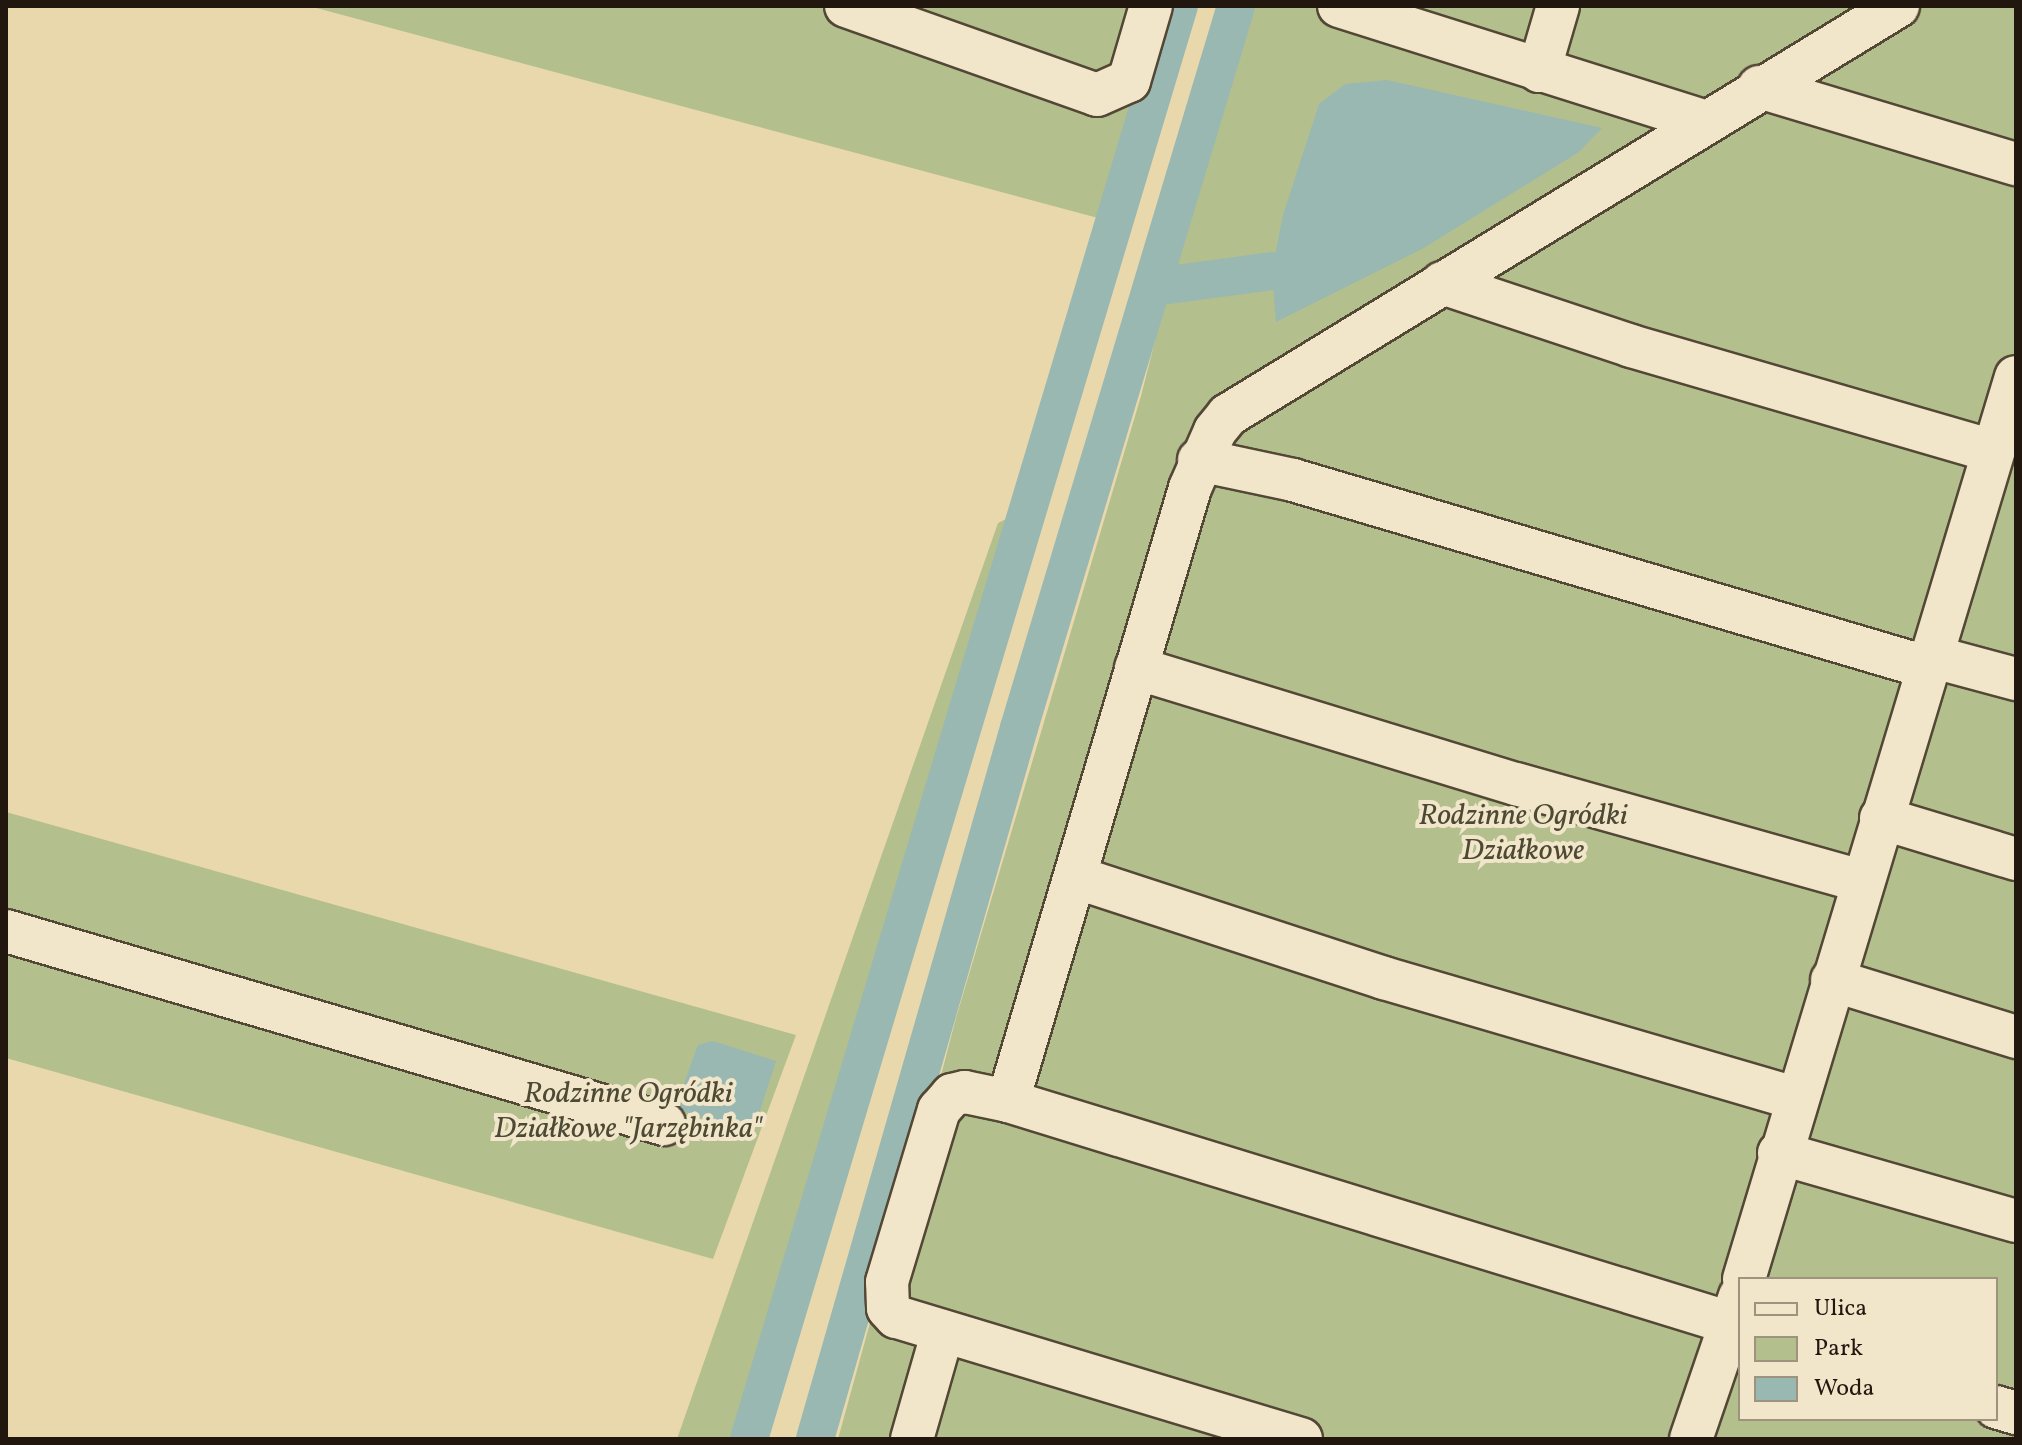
<!DOCTYPE html>
<meta charset="utf-8">
<style>
body{margin:0}
#map{position:relative;width:2022px;height:1445px;overflow:hidden;background:#ead8ad;font-family:Vollkorn,serif}
div>[style]{position:absolute}
.green>*{inset:0;background:#b3bf8d}
.water>*{inset:0;background:#9ab8b2}
.canal>*{height:38px;margin:-19px;padding:0 19px;transform-origin:19px;border-radius:19px;background:#9ab8b2}
.roads{filter:drop-shadow(2px 0 #534736) drop-shadow(-2px 0 #534736) drop-shadow(0 2px #534736) drop-shadow(0 -2px #534736)}
.minor>*{height:42px;margin:-21px;padding:0 21px;transform-origin:21px;border-radius:21px;background:#f1e6ca}
span{translate:-50% -50%;white-space:nowrap;text-align:center;line-height:1.15;-webkit-text-stroke:8px #f1e6ca;paint-order:stroke}
.park-label{font-size:30px;color:#4d4934;font-style:italic}
.frame{position:absolute;inset:0;border:8px solid #21170e;pointer-events:none}
.legend{position:absolute;left:1738px;top:1277px;width:260px;height:144px;box-sizing:border-box;background:#f1e6ca;border:2px solid #9e937f;margin:0;padding:10px 14px;list-style:none;font-size:24px;color:#21170e}
.legend li{display:flex;align-items:center;gap:16px;height:40px}
.legend b{width:40px;border:2px solid #9e937f}
</style>
<div id="map">
<div class="green">
<i style="clip-path:polygon(309px 6px,1160px 6px,1098px 218px)"></i>
<i style="clip-path:polygon(evenodd,1254px 6px,2016px 6px,2016px 1439px,838px 1439px,876px 1301px,887px 1282px,956px 1018px,1141px 396px,1177px 254px,1254px 6px,1740px 1279px,1996px 1279px,1996px 1419px,1740px 1419px,1740px 1279px)"></i>
<i style="clip-path:polygon(1046px 499px,757px 1439px,677px 1439px,998px 523px)"></i>
<i style="clip-path:polygon(6px 812px,796px 1035px,713px 1259px,6px 1058px)"></i>
</div>
<div class="water">
<i style="clip-path:polygon(1387px 80px,1602px 128px,1579px 152px,1422px 249px,1276px 322px,1272px 271px,1283px 215px,1319px 104px,1345px 84px)"></i>
<i style="clip-path:polygon(713px 1041px,776px 1061px,756px 1123px,746px 1133px,675px 1108px,698px 1045px)"></i>
</div>
<div class="canal">
<i style="left:1154px;top:287px;width:119px;rotate:-7.7deg"></i>
<i style="left:749px;top:1439px;width:1496px;rotate:-73.3deg"></i>
<i style="left:815px;top:1439px;width:740px;rotate:-73.99deg"></i>
<i style="left:1019px;top:728px;width:754px;rotate:-73.27deg"></i>
</div>
<div class="roads">
<div class="minor">
<i style="left:846px;top:6px;width:266px;rotate:19.5deg"></i>
<i style="left:1097px;top:95px;width:35px;rotate:-24deg"></i>
<i style="left:1129px;top:81px;width:78px;rotate:-73.7deg"></i>
<i style="left:1339px;top:6px;width:383px;rotate:17.5deg"></i>
<i style="left:1539px;top:71px;width:68px;rotate:-73.7deg"></i>
<i style="left:1759px;top:87px;width:268px;rotate:16.7deg"></i>
<i style="left:1442px;top:283px;width:199px;rotate:18.4deg"></i>
<i style="left:1631px;top:346px;width:377px;rotate:16.2deg"></i>
<i style="left:1199px;top:460px;width:96px;rotate:12deg"></i>
<i style="left:1293px;top:480px;width:660px;rotate:16.46deg"></i>
<i style="left:1930px;top:656px;width:89px;rotate:15deg"></i>
<i style="left:1136px;top:668px;width:397px;rotate:17deg"></i>
<i style="left:1516px;top:784px;width:359px;rotate:15.7deg"></i>
<i style="left:1881px;top:818px;width:141px;rotate:16.9deg"></i>
<i style="left:1075px;top:877px;width:325px;rotate:18.1deg"></i>
<i style="left:1384px;top:978px;width:428px;rotate:16.3deg"></i>
<i style="left:6px;top:931px;width:686px;rotate:16.35deg"></i>
<i style="left:1832px;top:980px;width:193px;rotate:17.2deg"></i>
<i style="left:1008px;top:1101px;width:639px;rotate:-73.46deg"></i>
<i style="left:1190px;top:488px;width:62px;rotate:-66.3deg"></i>
<i style="left:1215px;top:431px;width:21px;rotate:-51deg"></i>
<i style="left:1228px;top:415px;width:785px;rotate:-31.4deg"></i>
<i style="left:1779px;top:1153px;width:247px;rotate:16deg"></i>
<i style="left:1744px;top:1279px;width:942px;rotate:-73.22deg"></i>
<i style="left:1996px;top:1407px;width:21px;rotate:17deg"></i>
<i style="left:912px;top:1439px;width:112px;rotate:-74deg"></i>
<i style="left:1301px;top:1439px;width:423px;rotate:-163.2deg"></i>
<i style="left:896px;top:1317px;width:12px;rotate:-132deg"></i>
<i style="left:888px;top:1308px;width:26px;rotate:-92deg"></i>
<i style="left:887px;top:1282px;width:180px;rotate:-73.2deg"></i>
<i style="left:939px;top:1110px;width:20px;rotate:-49deg"></i>
<i style="left:952px;top:1095px;width:13px;rotate:-13deg"></i>
<i style="left:965px;top:1092px;width:44px;rotate:11.8deg"></i>
<i style="left:1008px;top:1101px;width:766px;rotate:17.09deg"></i>
<i style="left:1691px;top:1439px;width:151px;rotate:-71.1deg"></i>
</div>
</div>
<div class="park-label">
<span style="left:1523px;top:833px">Rodzinne Ogródki<br>Działkowe</span>
<span style="left:628px;top:1111px">Rodzinne Ogródki<br>Działkowe "Jarzębinka"</span>
</div>
<div class="frame"></div>
<ul class="legend">
<li><b style="height:10px;background:#f1e6ca"></b>Ulica</li>
<li><b style="height:22px;background:#b3bf8d"></b>Park</li>
<li><b style="height:22px;background:#9ab8b2"></b>Woda</li>
</ul>
</div>
